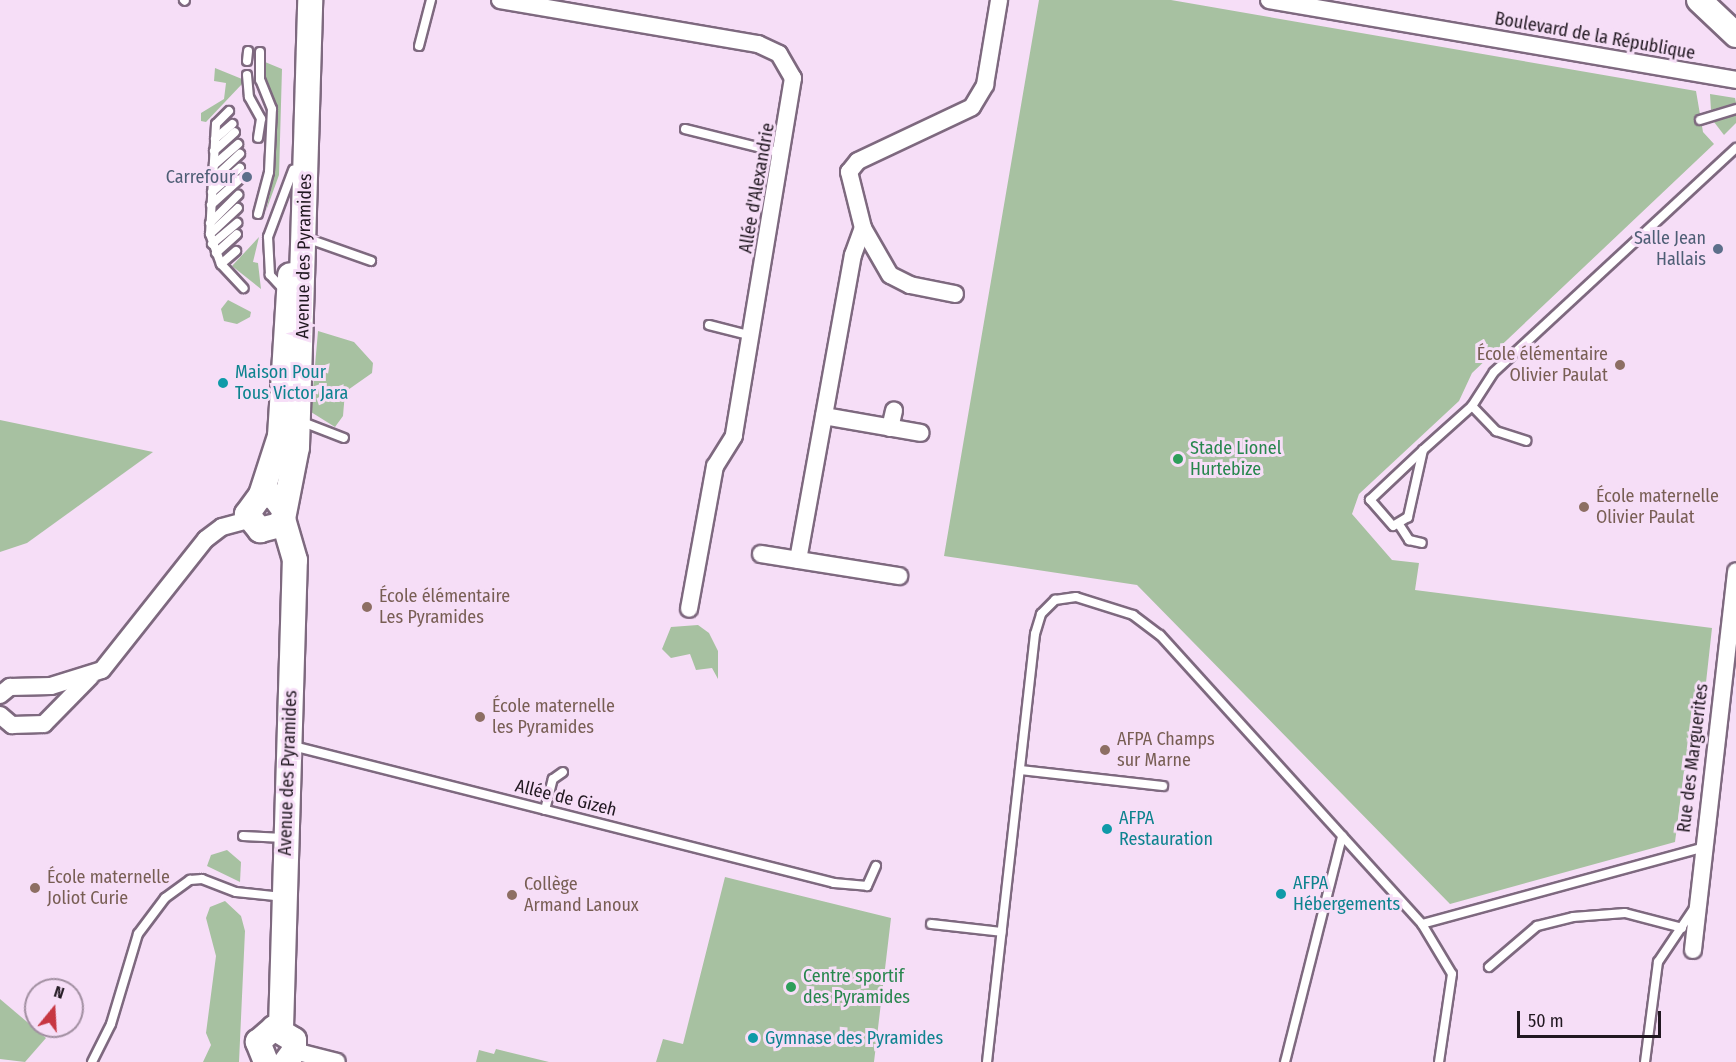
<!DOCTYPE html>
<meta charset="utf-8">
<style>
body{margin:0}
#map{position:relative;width:1736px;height:1062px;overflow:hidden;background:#f6def7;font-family:"Fira Sans Condensed",sans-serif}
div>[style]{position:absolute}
.green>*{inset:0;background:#a7c1a1}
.roads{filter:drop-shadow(2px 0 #7e697f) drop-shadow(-2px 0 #7e697f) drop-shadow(0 2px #7e697f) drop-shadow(0 -2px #7e697f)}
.service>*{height:8px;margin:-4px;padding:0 4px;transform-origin:4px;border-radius:4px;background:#fff}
.minor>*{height:16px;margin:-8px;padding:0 8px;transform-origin:8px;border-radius:8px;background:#fff}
.secondary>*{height:24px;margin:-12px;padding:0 12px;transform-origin:12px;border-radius:12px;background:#fff}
.dots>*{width:16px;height:16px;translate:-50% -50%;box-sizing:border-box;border:3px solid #f6def7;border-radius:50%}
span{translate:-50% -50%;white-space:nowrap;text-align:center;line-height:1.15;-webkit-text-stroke:6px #f6def7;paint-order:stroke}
.street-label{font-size:18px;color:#211821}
.service-label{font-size:18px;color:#4e5e75}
.right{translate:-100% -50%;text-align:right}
.education-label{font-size:18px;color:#785e54}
.left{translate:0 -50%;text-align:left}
.culture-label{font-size:18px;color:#0d838f}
.leisure-label{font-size:18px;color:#27864d}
.north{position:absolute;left:24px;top:978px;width:60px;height:60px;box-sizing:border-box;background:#f6def7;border:2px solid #a18fa1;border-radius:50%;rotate:18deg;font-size:16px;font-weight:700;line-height:24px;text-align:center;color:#211821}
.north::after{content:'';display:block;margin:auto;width:21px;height:27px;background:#c73742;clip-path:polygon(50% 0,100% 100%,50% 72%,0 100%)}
.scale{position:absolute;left:1517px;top:1011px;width:144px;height:27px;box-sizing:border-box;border:3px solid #211821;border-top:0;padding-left:8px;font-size:18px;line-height:21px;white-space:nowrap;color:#211821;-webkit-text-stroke:4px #f6def7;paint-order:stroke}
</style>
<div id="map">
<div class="green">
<i style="clip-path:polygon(1039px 0,1171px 0,1696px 91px,1703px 132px,1714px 144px,1472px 373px,1459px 401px,1359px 494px,1352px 514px,1392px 560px,1419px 563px,1415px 590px,1712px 628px,1697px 764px,1684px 771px,1675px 842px,1450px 904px,1137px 585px,944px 556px)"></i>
<i style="clip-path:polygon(265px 62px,282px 69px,279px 175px,266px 211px,275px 171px,277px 106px,265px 80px)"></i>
<i style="clip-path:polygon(215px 68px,242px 79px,242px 84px,206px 122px,201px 121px,201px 113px,224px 99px,226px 83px,214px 81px)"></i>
<i style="clip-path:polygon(1710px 94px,1735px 98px,1736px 103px,1711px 110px)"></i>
<i style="clip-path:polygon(1736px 115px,1736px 123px,1724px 135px,1714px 122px)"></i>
<i style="clip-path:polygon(259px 237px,253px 262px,258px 263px,261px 289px,232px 266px)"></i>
<i style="clip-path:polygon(228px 300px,251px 312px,250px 317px,237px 324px,224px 321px,221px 309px)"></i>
<i style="clip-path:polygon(318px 331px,354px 342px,373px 363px,372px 373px,345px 392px,343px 416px,335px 427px,311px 412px)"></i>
<i style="clip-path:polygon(0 420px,153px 452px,27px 543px,0 552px)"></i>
<i style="clip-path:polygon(698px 625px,709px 633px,718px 651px,718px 679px,712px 668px,696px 670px,690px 654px,671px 658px,662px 649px,671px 627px)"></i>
<i style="clip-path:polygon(227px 850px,241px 862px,240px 882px,207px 866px,211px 855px)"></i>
<i style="clip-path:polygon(725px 877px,891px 918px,874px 1062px,656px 1062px,663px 1039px,683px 1044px)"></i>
<i style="clip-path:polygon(225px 901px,241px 916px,245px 931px,239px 1062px,203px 1062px,211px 1045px,206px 1033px,216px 956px,206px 918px,210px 907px)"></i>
<i style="clip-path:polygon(0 999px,46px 1038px,25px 1062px,0 1059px)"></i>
<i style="clip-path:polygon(496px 1049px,549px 1062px,476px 1062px,479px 1050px,494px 1054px)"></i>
</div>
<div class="roads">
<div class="service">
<i style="left:184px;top:0;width:1px;rotate:45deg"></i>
<i style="left:419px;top:46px;width:48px;rotate:-75.4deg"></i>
<i style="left:247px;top:61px;width:10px;rotate:-84deg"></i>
<i style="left:247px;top:75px;width:22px;rotate:85deg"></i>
<i style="left:249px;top:97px;width:25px;rotate:61deg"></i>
<i style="left:261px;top:119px;width:19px;rotate:99deg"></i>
<i style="left:229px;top:111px;width:18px;rotate:135deg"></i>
<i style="left:216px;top:124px;width:110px;rotate:93.1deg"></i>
<i style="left:210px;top:234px;width:32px;rotate:70deg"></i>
<i style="left:221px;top:264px;width:33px;rotate:47deg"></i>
<i style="left:1700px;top:120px;width:38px;rotate:-17deg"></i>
<i style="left:685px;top:129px;width:99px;rotate:14deg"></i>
<i style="left:215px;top:139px;width:23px;rotate:-41deg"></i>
<i style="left:214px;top:151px;width:28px;rotate:-42deg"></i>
<i style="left:214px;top:165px;width:32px;rotate:-41deg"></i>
<i style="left:213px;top:179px;width:37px;rotate:-43deg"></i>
<i style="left:212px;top:192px;width:37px;rotate:-41deg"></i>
<i style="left:211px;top:205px;width:38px;rotate:-42deg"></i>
<i style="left:258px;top:214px;width:43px;rotate:-75.3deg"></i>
<i style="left:269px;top:172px;width:63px;rotate:-87.3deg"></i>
<i style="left:272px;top:109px;width:31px;rotate:-112deg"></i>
<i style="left:260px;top:80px;width:28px;rotate:-90deg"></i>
<i style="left:210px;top:223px;width:40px;rotate:-45deg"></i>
<i style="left:210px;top:234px;width:38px;rotate:-43deg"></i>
<i style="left:306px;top:238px;width:69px;rotate:19.5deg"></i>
<i style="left:212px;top:244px;width:33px;rotate:-40deg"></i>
<i style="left:216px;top:253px;width:28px;rotate:-42deg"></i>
<i style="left:221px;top:264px;width:20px;rotate:-41deg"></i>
<i style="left:284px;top:290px;width:21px;rotate:-133deg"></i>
<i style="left:270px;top:275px;width:38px;rotate:-93deg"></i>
<i style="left:268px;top:237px;width:72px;rotate:-69.5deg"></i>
<i style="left:709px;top:325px;width:44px;rotate:14.3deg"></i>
<i style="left:1472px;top:406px;width:35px;rotate:46deg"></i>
<i style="left:1496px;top:431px;width:32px;rotate:18deg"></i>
<i style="left:300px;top:421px;width:47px;rotate:21.1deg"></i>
<i style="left:1423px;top:450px;width:69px;rotate:102.6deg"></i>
<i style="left:1408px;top:517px;width:17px;rotate:149deg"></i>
<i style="left:1393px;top:526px;width:35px;rotate:-131deg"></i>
<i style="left:1370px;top:500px;width:73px;rotate:-43.3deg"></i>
<i style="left:1423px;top:450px;width:66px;rotate:-41.9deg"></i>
<i style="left:1472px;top:406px;width:40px;rotate:-57.1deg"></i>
<i style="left:1494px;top:372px;width:330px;rotate:-42.8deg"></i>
<i style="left:1400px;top:526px;width:17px;rotate:57deg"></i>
<i style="left:1409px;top:540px;width:13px;rotate:13deg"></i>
<i style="left:293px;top:746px;width:558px;rotate:14.21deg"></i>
<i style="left:834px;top:883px;width:33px;rotate:5deg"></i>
<i style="left:867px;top:886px;width:22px;rotate:-66deg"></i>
<i style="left:1020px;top:770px;width:144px;rotate:6.4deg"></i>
<i style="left:545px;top:810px;width:32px;rotate:-76deg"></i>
<i style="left:553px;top:779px;width:12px;rotate:-35deg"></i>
<i style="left:243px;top:836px;width:41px;rotate:2.8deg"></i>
<i style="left:931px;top:924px;width:71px;rotate:6.4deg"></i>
<i style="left:1422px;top:924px;width:289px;rotate:-15.2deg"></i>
<i style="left:1489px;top:967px;width:63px;rotate:-40.5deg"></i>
<i style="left:1537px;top:926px;width:37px;rotate:-14deg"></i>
<i style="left:1573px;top:917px;width:52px;rotate:-4.4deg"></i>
<i style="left:1625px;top:913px;width:59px;rotate:14.7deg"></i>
<i style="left:92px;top:1062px;width:42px;rotate:-63.4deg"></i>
<i style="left:111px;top:1024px;width:94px;rotate:-73.3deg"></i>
<i style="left:138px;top:934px;width:45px;rotate:-53.1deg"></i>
<i style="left:165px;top:898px;width:31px;rotate:-36deg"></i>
<i style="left:190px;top:880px;width:12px;rotate:-5deg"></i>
<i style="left:202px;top:879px;width:36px;rotate:21deg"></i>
<i style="left:236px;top:892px;width:37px;rotate:6deg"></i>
<i style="left:987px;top:1062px;width:431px;rotate:-83.6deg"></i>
<i style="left:1035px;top:634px;width:21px;rotate:-73deg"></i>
<i style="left:1041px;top:614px;width:20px;rotate:-45deg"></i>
<i style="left:1055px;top:600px;width:21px;rotate:-8deg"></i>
<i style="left:1076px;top:597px;width:60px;rotate:17.5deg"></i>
<i style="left:1133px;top:615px;width:34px;rotate:37deg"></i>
<i style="left:1160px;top:635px;width:390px;rotate:47.8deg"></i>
<i style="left:1422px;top:924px;width:58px;rotate:59deg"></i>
<i style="left:1452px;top:974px;width:89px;rotate:98.4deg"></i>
<i style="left:1285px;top:1062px;width:233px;rotate:-75.8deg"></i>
<i style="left:1645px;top:1062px;width:101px;rotate:-82.6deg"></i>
<i style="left:1658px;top:962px;width:63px;rotate:-56.1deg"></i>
</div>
<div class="minor">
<i style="left:500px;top:0;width:262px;rotate:9.7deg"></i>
<i style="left:758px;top:44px;width:23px;rotate:25deg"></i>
<i style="left:779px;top:54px;width:28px;rotate:60deg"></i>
<i style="left:793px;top:78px;width:363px;rotate:99.4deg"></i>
<i style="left:734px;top:436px;width:36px;rotate:122deg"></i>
<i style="left:715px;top:466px;width:145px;rotate:100.3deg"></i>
<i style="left:1269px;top:0;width:474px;rotate:9.7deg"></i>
<i style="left:955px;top:294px;width:46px;rotate:-168.7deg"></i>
<i style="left:910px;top:285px;width:22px;rotate:-153deg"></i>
<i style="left:890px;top:275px;width:54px;rotate:-119.9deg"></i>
<i style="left:863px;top:228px;width:58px;rotate:-104deg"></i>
<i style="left:849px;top:172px;width:14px;rotate:-51deg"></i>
<i style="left:858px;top:161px;width:126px;rotate:-25.3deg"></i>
<i style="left:972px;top:107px;width:26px;rotate:-59deg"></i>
<i style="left:985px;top:85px;width:86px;rotate:-80.6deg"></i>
<i style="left:824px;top:416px;width:98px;rotate:9.9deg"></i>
<i style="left:890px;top:428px;width:18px;rotate:-77deg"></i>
<i style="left:761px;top:554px;width:140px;rotate:9.1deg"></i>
<i style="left:798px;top:560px;width:310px;rotate:-79.8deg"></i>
<i style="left:853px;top:255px;width:29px;rotate:-70deg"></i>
<i style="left:0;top:695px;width:13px;rotate:-39deg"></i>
<i style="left:10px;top:687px;width:41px;rotate:-1.4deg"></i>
<i style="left:51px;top:686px;width:53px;rotate:-17.4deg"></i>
<i style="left:102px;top:670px;width:167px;rotate:-51.6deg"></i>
<i style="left:206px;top:539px;width:20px;rotate:-37deg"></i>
<i style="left:222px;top:527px;width:27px;rotate:-15deg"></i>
<i style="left:0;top:715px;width:16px;rotate:40deg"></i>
<i style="left:12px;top:725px;width:32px;rotate:-2deg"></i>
<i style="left:44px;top:724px;width:66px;rotate:-45.6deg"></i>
<i style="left:1693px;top:950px;width:381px;rotate:-83.5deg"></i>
<i style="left:294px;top:1051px;width:44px;rotate:14.3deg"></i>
</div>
<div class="secondary">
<i style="left:1699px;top:0;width:51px;rotate:43.4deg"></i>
<i style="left:261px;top:495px;width:62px;rotate:-72.1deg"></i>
<i style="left:280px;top:436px;width:161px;rotate:-86.4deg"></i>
<i style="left:284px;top:510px;width:17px;rotate:-126deg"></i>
<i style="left:274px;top:496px;width:13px;rotate:-176deg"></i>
<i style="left:261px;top:495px;width:24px;rotate:126deg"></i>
<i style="left:247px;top:514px;width:21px;rotate:51deg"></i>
<i style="left:260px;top:530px;width:21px;rotate:-14deg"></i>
<i style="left:280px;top:525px;width:7px;rotate:-63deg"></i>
<i style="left:283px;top:519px;width:73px;rotate:-79deg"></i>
<i style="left:297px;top:447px;width:447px;rotate:-88.3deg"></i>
<i style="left:281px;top:1028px;width:468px;rotate:-88.3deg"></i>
<i style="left:295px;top:560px;width:43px;rotate:-106.3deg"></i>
<i style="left:266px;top:1062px;width:22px;rotate:-112deg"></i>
<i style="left:258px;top:1042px;width:21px;rotate:-41deg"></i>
<i style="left:274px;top:1028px;width:23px;rotate:31deg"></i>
<i style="left:294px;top:1040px;width:11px;rotate:90deg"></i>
<i style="left:294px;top:1051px;width:14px;rotate:126deg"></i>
</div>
</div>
<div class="dots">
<i style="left:247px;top:177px;background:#5c6f8a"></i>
<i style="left:1718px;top:249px;background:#5c6f8a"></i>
<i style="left:1620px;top:365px;background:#8d6e63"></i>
<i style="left:223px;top:383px;background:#0f9aa8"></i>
<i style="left:1178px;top:459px;background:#2e9e5b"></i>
<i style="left:1584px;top:507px;background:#8d6e63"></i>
<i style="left:367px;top:607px;background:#8d6e63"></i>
<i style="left:480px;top:717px;background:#8d6e63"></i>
<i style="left:1105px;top:750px;background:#8d6e63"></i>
<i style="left:1107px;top:829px;background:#0f9aa8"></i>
<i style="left:35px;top:888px;background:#8d6e63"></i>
<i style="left:1281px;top:894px;background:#0f9aa8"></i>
<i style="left:512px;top:895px;background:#8d6e63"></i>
<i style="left:791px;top:987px;background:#2e9e5b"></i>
<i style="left:753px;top:1038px;background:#0f9aa8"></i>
</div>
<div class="street-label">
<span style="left:1595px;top:36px;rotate:10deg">Boulevard de la République</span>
<span style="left:757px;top:188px;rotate:-80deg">Allée d'Alexandrie</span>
<span style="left:304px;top:256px;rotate:-89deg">Avenue des Pyramides</span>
<span style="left:1693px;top:758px;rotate:-83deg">Rue des Marguerites</span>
<span style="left:288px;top:773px;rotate:-88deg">Avenue des Pyramides</span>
<span style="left:566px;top:798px;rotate:14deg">Allée de Gizeh</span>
</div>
<div class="service-label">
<span class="right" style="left:235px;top:177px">Carrefour</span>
<span class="right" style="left:1706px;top:249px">Salle Jean<br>Hallais</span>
</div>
<div class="education-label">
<span class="right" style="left:1608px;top:365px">École élémentaire<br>Olivier Paulat</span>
<span class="left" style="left:1596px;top:507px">École maternelle<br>Olivier Paulat</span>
<span class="left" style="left:379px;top:607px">École élémentaire<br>Les Pyramides</span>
<span class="left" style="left:492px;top:717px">École maternelle<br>les Pyramides</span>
<span class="left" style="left:1117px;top:750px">AFPA Champs<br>sur Marne</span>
<span class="left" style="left:47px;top:888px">École maternelle<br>Joliot Curie</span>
<span class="left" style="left:524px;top:895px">Collège<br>Armand Lanoux</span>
</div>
<div class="culture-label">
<span class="left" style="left:235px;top:383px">Maison Pour<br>Tous Victor Jara</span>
<span class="left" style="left:1119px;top:829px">AFPA<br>Restauration</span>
<span class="left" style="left:1293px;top:894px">AFPA<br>Hébergements</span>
<span class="left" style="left:765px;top:1038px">Gymnase des Pyramides</span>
</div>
<div class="leisure-label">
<span class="left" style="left:1190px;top:459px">Stade Lionel<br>Hurtebize</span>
<span class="left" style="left:803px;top:987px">Centre sportif<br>des Pyramides</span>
</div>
<div class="north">N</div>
<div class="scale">50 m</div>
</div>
